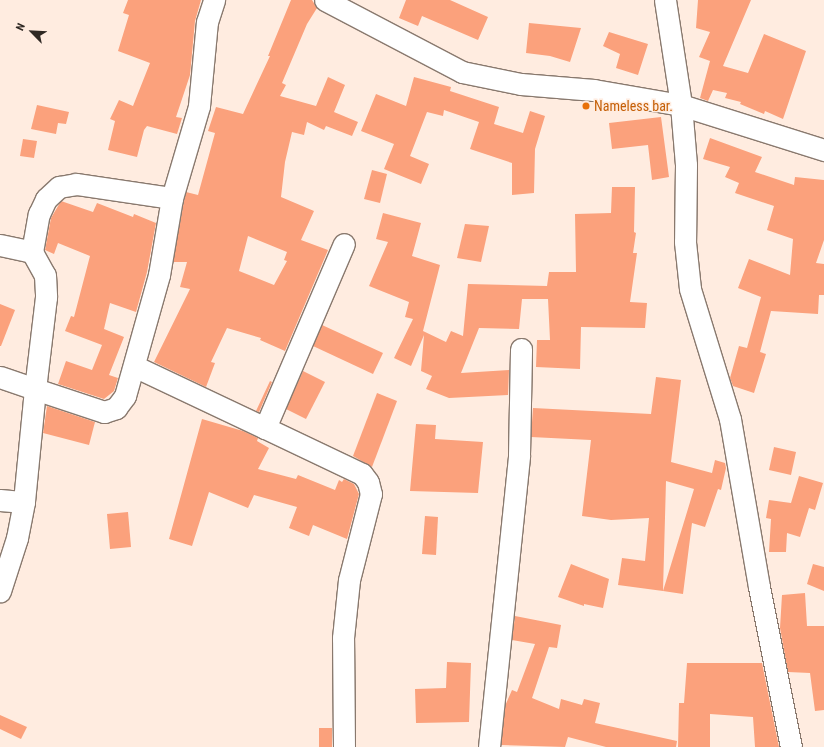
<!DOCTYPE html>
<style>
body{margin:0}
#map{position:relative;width:824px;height:747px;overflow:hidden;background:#ffece0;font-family:"Roboto Condensed",sans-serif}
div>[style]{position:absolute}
.building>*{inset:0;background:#fba17c}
.roads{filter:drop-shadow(1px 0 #89796e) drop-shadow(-1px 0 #89796e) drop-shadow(0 1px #89796e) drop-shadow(0 -1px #89796e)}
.minor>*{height:21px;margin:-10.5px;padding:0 10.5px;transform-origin:10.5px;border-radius:10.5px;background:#fff}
.dots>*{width:11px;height:11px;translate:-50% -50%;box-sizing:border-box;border:2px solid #ffece0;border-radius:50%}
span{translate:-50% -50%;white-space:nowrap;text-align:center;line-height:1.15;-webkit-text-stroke:3px #ffece0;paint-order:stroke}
.food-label{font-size:14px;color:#c56008}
.left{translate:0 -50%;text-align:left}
.north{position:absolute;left:12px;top:12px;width:40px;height:40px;-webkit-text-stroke:3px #ffece0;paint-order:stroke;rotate:294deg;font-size:11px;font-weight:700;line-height:16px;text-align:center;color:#2f2823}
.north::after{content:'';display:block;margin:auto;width:14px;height:18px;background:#2f2823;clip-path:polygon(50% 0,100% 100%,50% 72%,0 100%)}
</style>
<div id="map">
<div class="building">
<i style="clip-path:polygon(128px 0,201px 0,195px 21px,190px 75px,176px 117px,182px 118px,177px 134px,147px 126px,144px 130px,137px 157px,108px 150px,115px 121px,110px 119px,119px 100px,133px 106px,150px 63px,118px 51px,129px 15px,123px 13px)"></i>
<i style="clip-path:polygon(evenodd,291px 0,312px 0,317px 8px,307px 24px,282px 83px,286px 85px,280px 96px,316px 106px,328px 77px,345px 85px,334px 112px,358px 122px,352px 136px,326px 126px,324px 130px,307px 122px,304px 135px,292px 132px,285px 162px,281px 197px,314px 211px,301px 240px,328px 250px,285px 351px,260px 340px,261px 338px,227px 328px,211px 362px,215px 363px,206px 387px,154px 362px,190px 289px,180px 287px,187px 262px,173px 262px,184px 201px,186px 192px,198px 195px,215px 133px,208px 131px,216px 107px,243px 114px,270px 56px,268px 56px,291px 0,248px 236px,287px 252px,284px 260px,287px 261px,274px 285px,239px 271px,248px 236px)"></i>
<i style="clip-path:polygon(406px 0,450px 0,488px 17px,478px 40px,422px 16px,418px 26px,399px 18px)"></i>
<i style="clip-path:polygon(698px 0,751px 0,723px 66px,748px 73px,764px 34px,806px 51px,783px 119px,765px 111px,764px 114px,740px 104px,741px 102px,725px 98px,727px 93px,713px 90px,708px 101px,700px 98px,710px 61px,699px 57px,710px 32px,696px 28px)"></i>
<i style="clip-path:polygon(529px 23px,581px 28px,570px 62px,550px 56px,526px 53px)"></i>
<i style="clip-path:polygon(609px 32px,648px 44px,638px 75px,616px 68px,620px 54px,603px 46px)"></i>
<i style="clip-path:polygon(414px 77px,451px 87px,450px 91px,499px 107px,494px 124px,523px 133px,530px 111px,545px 116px,535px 149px,534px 193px,512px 195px,512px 163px,470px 149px,479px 122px,444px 110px,443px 116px,427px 112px,410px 156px,429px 164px,421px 184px,384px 169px,394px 144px,361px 131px,376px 94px,406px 106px)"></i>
<i style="clip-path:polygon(37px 105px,69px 112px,66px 124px,58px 123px,56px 134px,31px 129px)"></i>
<i style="clip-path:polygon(661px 117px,669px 177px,652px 180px,648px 145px,612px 149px,609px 123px)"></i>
<i style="clip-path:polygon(710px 138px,762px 157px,755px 172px,794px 185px,795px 177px,824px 180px,824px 240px,816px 263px,824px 264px,824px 295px,819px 295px,818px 314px,771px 311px,760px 352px,766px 354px,754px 393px,733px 386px,730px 378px,739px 346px,747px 348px,761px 297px,738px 288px,749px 259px,790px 275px,793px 239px,767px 230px,774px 206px,735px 193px,739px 183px,725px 177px,730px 167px,703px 159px)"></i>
<i style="clip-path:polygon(23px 139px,37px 141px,34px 158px,20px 156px)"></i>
<i style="clip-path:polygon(372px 170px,387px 174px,380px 203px,364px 199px)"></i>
<i style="clip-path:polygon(612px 187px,635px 187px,634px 232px,636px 233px,633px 253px,637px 253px,630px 302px,647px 303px,645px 328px,581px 327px,580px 369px,536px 367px,537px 340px,550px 340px,548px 299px,522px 299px,519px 329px,479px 328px,461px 373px,509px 370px,508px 395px,449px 398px,426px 389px,432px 376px,421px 371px,424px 335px,411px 366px,394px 358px,413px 319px,405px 317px,409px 302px,369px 286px,388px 242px,376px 239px,383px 213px,421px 223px,412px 256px,440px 265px,423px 331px,446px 342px,451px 331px,463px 336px,468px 284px,547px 286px,549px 272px,576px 272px,575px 214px,611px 213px)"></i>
<i style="clip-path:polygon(61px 201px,93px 212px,97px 203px,133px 217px,134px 214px,156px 223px,147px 272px,136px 312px,110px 303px,104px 329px,124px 337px,109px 375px,118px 378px,114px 391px,104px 399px,58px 384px,66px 361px,92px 370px,102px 345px,65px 331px,71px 316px,74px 317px,90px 256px,58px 243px,54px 254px,45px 250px,51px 218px)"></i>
<i style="clip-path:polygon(465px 224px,489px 226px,481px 262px,457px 258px)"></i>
<i style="clip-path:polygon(0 304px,15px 310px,1px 346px,0 346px)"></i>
<i style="clip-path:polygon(322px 325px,383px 353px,373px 374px,313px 346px)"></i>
<i style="clip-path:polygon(303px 371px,325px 382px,306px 419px,286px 409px)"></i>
<i style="clip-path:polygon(656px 377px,681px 380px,671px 462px,712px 473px,715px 460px,725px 463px,726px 468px,721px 490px,718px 489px,705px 527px,692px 523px,683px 594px,663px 591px,694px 489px,666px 481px,663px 591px,618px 585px,622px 558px,645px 561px,649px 518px,611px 520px,582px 516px,591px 440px,531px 437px,533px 408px,651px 414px)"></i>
<i style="clip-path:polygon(270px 381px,272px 382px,259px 412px,256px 411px)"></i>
<i style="clip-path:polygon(377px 393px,397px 401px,372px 467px,353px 456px)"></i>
<i style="clip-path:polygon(47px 406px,95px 422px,89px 445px,43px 433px)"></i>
<i style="clip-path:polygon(202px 419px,243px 431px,258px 438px,257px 441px,269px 448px,258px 469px,296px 479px,298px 475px,335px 490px,339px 480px,342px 482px,344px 479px,354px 484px,359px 494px,347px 539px,313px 525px,309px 536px,289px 528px,297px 507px,254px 495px,248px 508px,209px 492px,192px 546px,169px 539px)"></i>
<i style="clip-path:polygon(416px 424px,436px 425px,435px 439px,483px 442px,478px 493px,410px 491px)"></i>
<i style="clip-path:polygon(774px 447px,796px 452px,791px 475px,769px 470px)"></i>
<i style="clip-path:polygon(799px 476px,823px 483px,815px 510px,809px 508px,800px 537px,787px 533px,786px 552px,769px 552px,771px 519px,766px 518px,769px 500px,791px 503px)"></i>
<i style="clip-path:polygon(128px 512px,131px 547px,110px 549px,107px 514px)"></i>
<i style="clip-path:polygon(425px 516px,438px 517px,436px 555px,422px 554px)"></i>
<i style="clip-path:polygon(571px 564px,609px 579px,603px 608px,584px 604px,584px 606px,558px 597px)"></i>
<i style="clip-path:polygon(813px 564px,824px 567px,824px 591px,807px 584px)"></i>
<i style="clip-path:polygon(805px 593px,807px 626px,824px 626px,824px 710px,815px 711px,810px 673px,788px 672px,780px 628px,782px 595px)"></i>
<i style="clip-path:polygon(515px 616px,561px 625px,557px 648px,549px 647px,532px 698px,559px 709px,561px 699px,582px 705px,584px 699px,600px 703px,595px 723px,677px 741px,676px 747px,606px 747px,568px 737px,565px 747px,501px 745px,505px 706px,512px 690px,517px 692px,535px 644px,512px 640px)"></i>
<i style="clip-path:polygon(447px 662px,471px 663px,469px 722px,416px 723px,415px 689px,446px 688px)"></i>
<i style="clip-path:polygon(687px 663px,762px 663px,779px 747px,755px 747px,753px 717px,710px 714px,710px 747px,678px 747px,679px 703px,684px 703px)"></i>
<i style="clip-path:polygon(0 715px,27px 727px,21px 739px,0 729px)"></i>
<i style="clip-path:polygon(319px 728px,332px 728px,332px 747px,319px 747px)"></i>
</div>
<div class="roads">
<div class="minor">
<i style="left:325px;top:0;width:155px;rotate:27.7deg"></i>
<i style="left:462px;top:72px;width:60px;rotate:11.5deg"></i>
<i style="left:521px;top:84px;width:73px;rotate:4.7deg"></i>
<i style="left:594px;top:90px;width:88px;rotate:9.8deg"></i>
<i style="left:681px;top:105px;width:150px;rotate:17.5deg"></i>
<i style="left:665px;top:0;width:106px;rotate:81.3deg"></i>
<i style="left:681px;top:105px;width:60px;rotate:85.2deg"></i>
<i style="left:686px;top:165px;width:77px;rotate:90.7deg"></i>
<i style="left:685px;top:242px;width:47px;rotate:83.9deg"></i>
<i style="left:690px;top:289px;width:136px;rotate:72.9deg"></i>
<i style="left:730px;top:419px;width:170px;rotate:80.2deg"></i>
<i style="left:759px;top:587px;width:163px;rotate:78.7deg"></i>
<i style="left:0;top:245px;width:33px;rotate:12deg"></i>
<i style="left:32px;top:252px;width:26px;rotate:61deg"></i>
<i style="left:45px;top:275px;width:22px;rotate:87deg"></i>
<i style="left:46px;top:297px;width:93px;rotate:96.8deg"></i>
<i style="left:35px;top:389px;width:73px;rotate:18.4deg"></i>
<i style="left:104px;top:412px;width:13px;rotate:-18deg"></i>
<i style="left:116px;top:408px;width:15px;rotate:-53deg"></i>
<i style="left:125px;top:396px;width:126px;rotate:-74.3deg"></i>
<i style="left:159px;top:275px;width:78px;rotate:-80.4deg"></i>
<i style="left:172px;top:198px;width:96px;rotate:-73.6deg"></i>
<i style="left:199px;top:106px;width:84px;rotate:-84.6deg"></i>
<i style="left:207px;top:22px;width:23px;rotate:-72deg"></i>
<i style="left:32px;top:252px;width:39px;rotate:-80deg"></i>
<i style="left:39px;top:214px;width:17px;rotate:-65deg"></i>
<i style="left:46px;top:199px;width:18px;rotate:-43deg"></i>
<i style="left:59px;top:187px;width:17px;rotate:-10deg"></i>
<i style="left:76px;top:184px;width:97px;rotate:8.3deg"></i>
<i style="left:134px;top:366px;width:145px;rotate:25.3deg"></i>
<i style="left:0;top:377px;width:37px;rotate:19deg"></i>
<i style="left:35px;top:389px;width:114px;rotate:95.6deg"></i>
<i style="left:24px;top:502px;width:37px;rotate:101deg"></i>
<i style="left:17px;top:538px;width:56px;rotate:107.8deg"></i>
<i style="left:0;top:500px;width:24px;rotate:5deg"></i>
<i style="left:344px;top:747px;width:109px;rotate:-90.5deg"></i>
<i style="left:343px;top:638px;width:58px;rotate:-84.1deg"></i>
<i style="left:349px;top:580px;width:89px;rotate:-75.7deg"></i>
<i style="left:371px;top:494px;width:12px;rotate:-104deg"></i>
<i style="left:368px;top:482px;width:10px;rotate:-127deg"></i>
<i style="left:362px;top:474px;width:107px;rotate:-154.6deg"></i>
<i style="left:265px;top:428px;width:200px;rotate:-66.8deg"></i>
<i style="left:489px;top:747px;width:294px;rotate:-84.1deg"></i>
<i style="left:519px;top:455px;width:106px;rotate:-88.9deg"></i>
</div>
</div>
<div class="dots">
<i style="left:586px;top:106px;background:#e8710a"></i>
</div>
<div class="food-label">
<span class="left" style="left:594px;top:106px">Nameless bar.</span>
</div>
<div class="north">N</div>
</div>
